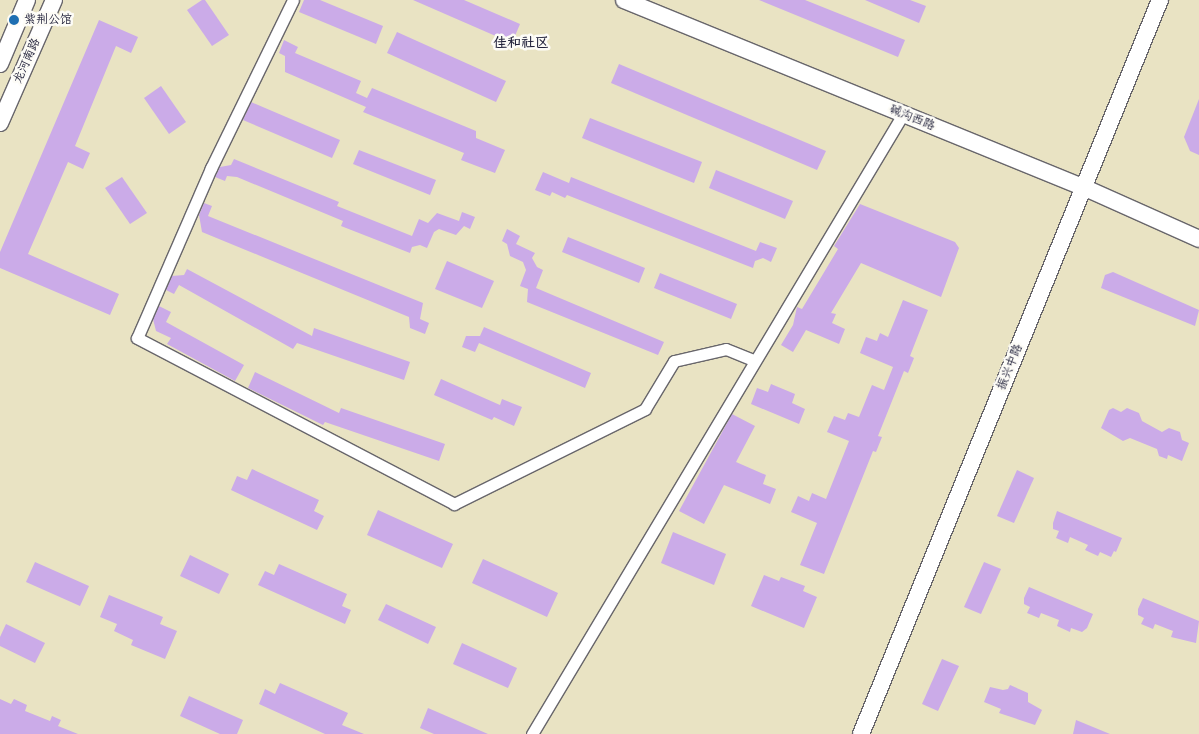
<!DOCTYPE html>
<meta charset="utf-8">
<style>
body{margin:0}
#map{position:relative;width:1199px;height:734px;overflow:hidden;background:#e9e3c3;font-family:Pangolin,"LXGW WenKai TC",sans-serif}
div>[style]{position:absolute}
.building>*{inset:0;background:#cbabe8}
.roads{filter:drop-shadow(1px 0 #68666b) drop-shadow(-1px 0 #68666b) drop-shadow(0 1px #68666b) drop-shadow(0 -1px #68666b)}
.street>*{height:11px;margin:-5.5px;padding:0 5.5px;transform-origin:5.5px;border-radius:5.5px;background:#fff}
.secondary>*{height:16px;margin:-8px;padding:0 8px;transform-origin:8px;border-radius:8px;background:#fff}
.dots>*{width:14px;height:14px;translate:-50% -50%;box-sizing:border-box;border:2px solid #fdfcf7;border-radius:50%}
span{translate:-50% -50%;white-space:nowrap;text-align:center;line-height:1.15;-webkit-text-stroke:5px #fdfcf7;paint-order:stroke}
.poi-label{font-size:12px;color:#22223b}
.left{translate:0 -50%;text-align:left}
.street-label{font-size:12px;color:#22223b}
.neighbourhood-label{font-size:14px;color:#22223b;font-weight:700}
</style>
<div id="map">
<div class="building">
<i style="clip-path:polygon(202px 0,205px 0,229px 35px,212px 46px,187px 10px)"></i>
<i style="clip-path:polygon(304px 0,320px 0,383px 26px,376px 44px,299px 12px)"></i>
<i style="clip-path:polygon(413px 0,464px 0,520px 24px,512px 43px)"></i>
<i style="clip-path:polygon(759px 0,805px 0,905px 40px,898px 57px)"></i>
<i style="clip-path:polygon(865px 0,910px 0,926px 6px,919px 23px)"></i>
<i style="clip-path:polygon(99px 20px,138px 37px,131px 53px,116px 46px,75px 146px,90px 153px,83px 169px,68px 162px,28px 254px,119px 294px,110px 315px,0 268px,0 252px)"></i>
<i style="clip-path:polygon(397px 32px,506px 81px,496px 102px,387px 53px)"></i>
<i style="clip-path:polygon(284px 40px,298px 47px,295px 53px,361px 81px,356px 93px,367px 98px,372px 88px,476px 131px,476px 138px,505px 150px,495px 173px,461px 160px,464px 153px,363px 112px,366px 107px,285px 72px,285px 56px,279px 53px)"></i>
<i style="clip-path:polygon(619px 64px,826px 151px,817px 170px,611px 83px)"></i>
<i style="clip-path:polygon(161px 86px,186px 122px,169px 134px,144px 98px)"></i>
<i style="clip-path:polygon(1199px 99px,1199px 155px,1190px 151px,1184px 137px)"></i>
<i style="clip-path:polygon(251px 102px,340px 140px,332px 158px,243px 120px)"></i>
<i style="clip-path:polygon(590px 118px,702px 162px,694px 183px,582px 138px)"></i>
<i style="clip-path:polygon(359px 150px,436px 180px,430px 195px,353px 164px)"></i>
<i style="clip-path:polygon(234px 159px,339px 202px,337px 206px,412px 236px,419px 219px,428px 223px,437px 213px,459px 221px,462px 212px,475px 217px,470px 229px,464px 226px,456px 235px,439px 229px,434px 232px,427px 248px,420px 245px,412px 247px,410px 253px,341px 226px,343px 221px,237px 177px,227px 176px,225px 181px,215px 177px,220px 167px,231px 165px)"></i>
<i style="clip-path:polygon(716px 170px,793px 201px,785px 219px,709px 188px)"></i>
<i style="clip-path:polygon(543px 172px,569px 183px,571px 177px,756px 251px,760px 242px,777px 248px,771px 262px,763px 258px,755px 261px,753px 268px,567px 195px,565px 198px,552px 192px,550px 196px,535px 190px)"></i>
<i style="clip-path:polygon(122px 177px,147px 213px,130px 224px,105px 188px)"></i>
<i style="clip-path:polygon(204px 203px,212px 206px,208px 216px,423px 303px,420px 319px,429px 323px,425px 334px,410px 328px,409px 317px,202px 232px,199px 215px)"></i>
<i style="clip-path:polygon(860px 204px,955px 242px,959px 248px,941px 297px,861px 263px,831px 313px,836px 314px,832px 323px,845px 329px,839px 344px,806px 330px,793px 352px,781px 345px,793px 325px,797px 307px,802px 309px,838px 249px,834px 246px)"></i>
<i style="clip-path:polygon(507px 229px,520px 236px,516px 244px,535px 253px,532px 258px,537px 267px,543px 270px,536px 288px,664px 342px,658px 355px,527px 302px,528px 289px,520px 286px,526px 270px,523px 262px,510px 256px,507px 244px,502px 241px)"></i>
<i style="clip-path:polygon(568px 237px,645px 268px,639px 283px,562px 252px)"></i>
<i style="clip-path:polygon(447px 261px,494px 281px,482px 308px,435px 289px)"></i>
<i style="clip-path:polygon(187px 269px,312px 336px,314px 328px,410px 362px,404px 380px,297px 343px,293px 349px,179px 285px,174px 294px,166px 290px,172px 276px,184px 275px)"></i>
<i style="clip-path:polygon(1113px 272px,1199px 310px,1195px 326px,1101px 288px,1105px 275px)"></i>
<i style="clip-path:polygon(660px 273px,737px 304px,731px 319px,654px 288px)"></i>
<i style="clip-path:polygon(903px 300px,928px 310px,910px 356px,914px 358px,908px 373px,904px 371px,878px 436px,882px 437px,876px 452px,873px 451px,824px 574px,800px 565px,817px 523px,791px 512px,798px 496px,809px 501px,812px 493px,826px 499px,849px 441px,827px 432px,834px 416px,845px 420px,848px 413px,859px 417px,872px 385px,884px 390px,893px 367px,860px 353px,866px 337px,877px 341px,880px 333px,888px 337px)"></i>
<i style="clip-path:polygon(159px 306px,171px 312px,166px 322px,244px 365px,235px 381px,167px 344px,171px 338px,156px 331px,153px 319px)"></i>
<i style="clip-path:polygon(484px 327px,591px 373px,585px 388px,479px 343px,475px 352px,462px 347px,466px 336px,480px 336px)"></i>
<i style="clip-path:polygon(255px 372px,339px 413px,341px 408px,445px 444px,439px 461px,325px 422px,323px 425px,248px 388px)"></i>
<i style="clip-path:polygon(441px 379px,500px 405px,502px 399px,522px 407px,514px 426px,494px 417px,492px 420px,434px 395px)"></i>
<i style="clip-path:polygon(771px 384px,795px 394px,792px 403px,805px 409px,799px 424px,751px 404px,757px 388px,768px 392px)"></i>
<i style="clip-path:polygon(1113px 408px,1121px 412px,1127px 408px,1139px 413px,1142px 421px,1162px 432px,1169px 428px,1180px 432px,1182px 440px,1189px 443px,1182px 461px,1168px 455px,1167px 459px,1159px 456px,1157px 449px,1130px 438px,1123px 441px,1101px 428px,1109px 410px)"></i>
<i style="clip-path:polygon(732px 414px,755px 426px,736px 462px,766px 475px,763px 484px,776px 489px,770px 504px,724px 485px,704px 524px,679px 511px)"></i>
<i style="clip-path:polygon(252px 469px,319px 500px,314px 511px,324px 516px,317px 530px,231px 490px,237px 476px,247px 480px)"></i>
<i style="clip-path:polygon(1017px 470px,1034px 478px,1014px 523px,997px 516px)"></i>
<i style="clip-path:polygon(378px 510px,453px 544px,442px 568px,367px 535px)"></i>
<i style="clip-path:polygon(1057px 511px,1122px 538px,1116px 552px,1114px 551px,1111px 557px,1100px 552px,1098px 556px,1085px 550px,1088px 545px,1070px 537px,1068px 543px,1056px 538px,1059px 531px,1053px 529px,1053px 523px)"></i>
<i style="clip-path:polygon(673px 532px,726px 554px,714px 585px,661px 563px)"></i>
<i style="clip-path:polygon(190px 555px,229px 574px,219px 594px,180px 576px)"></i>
<i style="clip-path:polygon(483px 559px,558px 593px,547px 617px,472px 583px)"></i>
<i style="clip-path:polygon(35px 562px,89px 586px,80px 606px,26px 582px)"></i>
<i style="clip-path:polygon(984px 562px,1001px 569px,981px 614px,964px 607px)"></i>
<i style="clip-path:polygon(279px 564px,347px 594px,342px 606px,351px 610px,345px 624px,258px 585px,265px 571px,274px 575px)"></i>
<i style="clip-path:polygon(764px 575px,779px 581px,781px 577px,805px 586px,803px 591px,817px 597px,804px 628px,751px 606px)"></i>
<i style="clip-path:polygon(1029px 587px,1093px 614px,1087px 628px,1082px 632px,1071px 628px,1070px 632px,1057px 626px,1059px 620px,1041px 613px,1039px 618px,1027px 613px,1030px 607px,1024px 604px,1024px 598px)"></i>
<i style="clip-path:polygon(109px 595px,163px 617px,160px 624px,177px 631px,165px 659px,131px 645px,133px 640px,114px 631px,117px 624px,100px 617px)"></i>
<i style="clip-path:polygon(1143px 598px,1199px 621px,1196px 643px,1171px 637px,1173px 631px,1155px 624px,1153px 629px,1141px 624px,1144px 618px,1138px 615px,1138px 609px)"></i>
<i style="clip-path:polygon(386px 604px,436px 627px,428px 644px,378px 620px)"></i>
<i style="clip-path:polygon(6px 624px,45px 643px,35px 663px,0 646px,0 637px)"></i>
<i style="clip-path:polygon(462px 643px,517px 668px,508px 688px,453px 664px)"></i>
<i style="clip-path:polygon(942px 659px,959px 666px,938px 711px,922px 704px)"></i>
<i style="clip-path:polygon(280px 683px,348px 713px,342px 725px,364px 734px,325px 734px,259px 704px,265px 689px,275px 694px)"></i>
<i style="clip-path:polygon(1010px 685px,1028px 693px,1028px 702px,1042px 710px,1035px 725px,999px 713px,1001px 709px,984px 702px,990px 687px,1003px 690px,1008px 689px)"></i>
<i style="clip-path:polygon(189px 696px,243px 720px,237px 734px,220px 734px,180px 716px)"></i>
<i style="clip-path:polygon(0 699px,11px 704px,14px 699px,27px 705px,25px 711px,50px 721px,52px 716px,61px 720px,58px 726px,78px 734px,0 734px)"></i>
<i style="clip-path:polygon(428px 708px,488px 734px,434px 734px,420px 728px)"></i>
<i style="clip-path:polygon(1076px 720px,1110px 734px,1073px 734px)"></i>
</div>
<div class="roads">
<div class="street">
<i style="left:293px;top:0;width:187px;rotate:116deg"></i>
<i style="left:211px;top:168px;width:185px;rotate:113.5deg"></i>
<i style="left:137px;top:338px;width:358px;rotate:27.6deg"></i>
<i style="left:454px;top:504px;width:213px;rotate:-26.4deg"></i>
<i style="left:645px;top:409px;width:56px;rotate:-58.9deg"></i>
<i style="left:674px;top:361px;width:53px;rotate:-13deg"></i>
<i style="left:726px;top:349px;width:31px;rotate:22deg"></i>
<i style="left:532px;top:734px;width:723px;rotate:-59.1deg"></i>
</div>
<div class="secondary">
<i style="left:624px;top:0;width:496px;rotate:22.2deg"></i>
<i style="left:1083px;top:187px;width:127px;rotate:24.1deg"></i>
<i style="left:0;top:64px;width:69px;rotate:-67.1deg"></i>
<i style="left:0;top:123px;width:134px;rotate:-66.3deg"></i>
<i style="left:861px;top:734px;width:793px;rotate:-67.84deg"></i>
</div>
</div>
<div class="dots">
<i style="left:14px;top:20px;background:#1f6fb2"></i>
</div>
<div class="poi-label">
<span class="left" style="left:24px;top:20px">紫荆公馆</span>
</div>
<div class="street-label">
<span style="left:27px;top:61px;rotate:-66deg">龙河南路</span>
<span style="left:912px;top:118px;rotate:22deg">碱沟西路</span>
<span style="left:1010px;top:367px;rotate:-68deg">振兴中路</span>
</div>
<div class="neighbourhood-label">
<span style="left:521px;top:43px">佳和社区</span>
</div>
</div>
